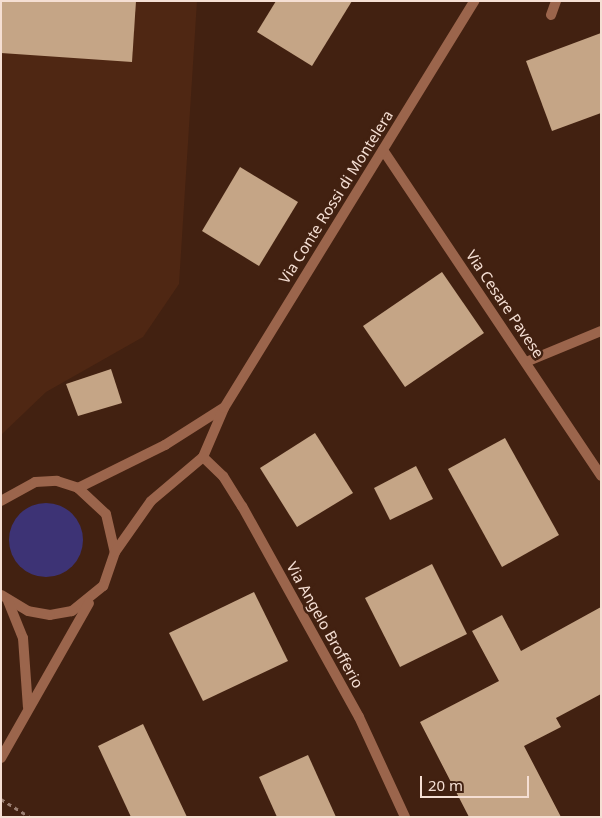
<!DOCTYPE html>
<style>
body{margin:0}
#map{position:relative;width:602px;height:818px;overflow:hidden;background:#422111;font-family:"Noto Sans",sans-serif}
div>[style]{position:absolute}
.built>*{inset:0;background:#4f2713}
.green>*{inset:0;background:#3d3375}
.round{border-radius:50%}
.building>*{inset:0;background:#c5a586}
.path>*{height:3px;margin-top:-1.5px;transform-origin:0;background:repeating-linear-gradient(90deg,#997d70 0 4px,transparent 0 8px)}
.service>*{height:10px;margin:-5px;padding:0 5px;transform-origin:5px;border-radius:5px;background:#9b654c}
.minor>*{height:10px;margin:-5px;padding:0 5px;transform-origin:5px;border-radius:5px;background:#9b654c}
.tertiary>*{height:10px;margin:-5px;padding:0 5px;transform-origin:5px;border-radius:5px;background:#9b654c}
span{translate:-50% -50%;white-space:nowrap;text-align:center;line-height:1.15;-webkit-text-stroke:5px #422111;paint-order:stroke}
.street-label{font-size:15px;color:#f5dfd4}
.frame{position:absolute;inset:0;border:2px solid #f5dfd4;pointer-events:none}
.scale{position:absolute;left:420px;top:776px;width:109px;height:22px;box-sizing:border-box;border:2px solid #f5dfd4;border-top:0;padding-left:6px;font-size:15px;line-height:18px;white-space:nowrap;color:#f5dfd4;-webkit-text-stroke:4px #422111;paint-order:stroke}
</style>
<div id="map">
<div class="built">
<i style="clip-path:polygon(1px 1px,197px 1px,179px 284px,143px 337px,46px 392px,1px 435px)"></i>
</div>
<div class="green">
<i class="round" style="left:9px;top:503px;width:74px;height:74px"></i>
</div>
<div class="building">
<i style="clip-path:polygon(1px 1px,136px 1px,132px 62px,1px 53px)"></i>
<i style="clip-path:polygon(276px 1px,352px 1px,312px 66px,257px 32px)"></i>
<i style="clip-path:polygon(601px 33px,601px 113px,552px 131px,526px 61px)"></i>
<i style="clip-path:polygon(240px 167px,298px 202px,259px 266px,202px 231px)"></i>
<i style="clip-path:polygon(442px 272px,484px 333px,405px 387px,363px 326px)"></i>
<i style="clip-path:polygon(111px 369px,122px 403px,78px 416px,66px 384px)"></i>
<i style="clip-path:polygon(315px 433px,353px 493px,297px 527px,260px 468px)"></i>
<i style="clip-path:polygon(505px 438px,559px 535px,502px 567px,448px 469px)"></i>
<i style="clip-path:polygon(416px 466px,433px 499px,390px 520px,374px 488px)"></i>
<i style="clip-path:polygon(432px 564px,467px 634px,400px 667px,365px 598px)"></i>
<i style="clip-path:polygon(254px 592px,288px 661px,203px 701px,169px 633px)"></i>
<i style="clip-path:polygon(601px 607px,601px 694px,556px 718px,561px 727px,524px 746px,561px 817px,469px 817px,420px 722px,499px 681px,472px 631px,502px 615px,521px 651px)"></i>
<i style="clip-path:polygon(143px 724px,187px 817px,131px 817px,98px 746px)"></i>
<i style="clip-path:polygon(308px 755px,336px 817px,277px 817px,259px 777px)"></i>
</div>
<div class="path">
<i style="left:1px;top:799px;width:34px;rotate:32deg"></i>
</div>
<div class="service">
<i style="left:551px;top:15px;width:15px;rotate:-70deg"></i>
<i style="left:526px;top:362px;width:81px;rotate:-22.5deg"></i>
</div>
<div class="minor">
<i style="left:383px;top:150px;width:392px;rotate:56.2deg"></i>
<i style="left:203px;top:457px;width:28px;rotate:44deg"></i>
<i style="left:223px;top:476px;width:36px;rotate:58deg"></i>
<i style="left:242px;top:506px;width:241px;rotate:61deg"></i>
<i style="left:359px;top:717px;width:110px;rotate:65.3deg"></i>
</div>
<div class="tertiary">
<i style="left:78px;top:488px;width:97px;rotate:-26.3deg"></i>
<i style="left:165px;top:445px;width:69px;rotate:-32.5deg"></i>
<i style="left:1px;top:501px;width:39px;rotate:-29deg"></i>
<i style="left:35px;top:482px;width:22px;rotate:-3deg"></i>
<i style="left:57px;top:481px;width:22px;rotate:18deg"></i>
<i style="left:78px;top:488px;width:38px;rotate:43deg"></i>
<i style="left:106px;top:514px;width:39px;rotate:77deg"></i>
<i style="left:115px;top:552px;width:36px;rotate:109deg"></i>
<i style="left:103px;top:586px;width:40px;rotate:141deg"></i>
<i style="left:72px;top:611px;width:22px;rotate:170deg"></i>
<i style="left:50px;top:615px;width:22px;rotate:-170deg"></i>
<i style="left:28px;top:611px;width:31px;rotate:-149deg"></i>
<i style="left:115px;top:552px;width:62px;rotate:-54.8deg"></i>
<i style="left:151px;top:501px;width:68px;rotate:-40.2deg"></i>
<i style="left:203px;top:457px;width:53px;rotate:-66.8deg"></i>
<i style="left:224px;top:408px;width:478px;rotate:-58.4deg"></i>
<i style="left:8px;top:601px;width:40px;rotate:68deg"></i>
<i style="left:23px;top:638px;width:69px;rotate:85.9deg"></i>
<i style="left:1px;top:758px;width:178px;rotate:-60.4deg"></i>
</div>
<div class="street-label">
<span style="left:336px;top:197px;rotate:-58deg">Via Conte Rossi di Montelera</span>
<span style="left:505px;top:304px;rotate:56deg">Via Cesare Pavese</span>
<span style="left:325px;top:625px;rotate:61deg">Via Angelo Brofferio</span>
</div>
<div class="frame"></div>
<div class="scale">20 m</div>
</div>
